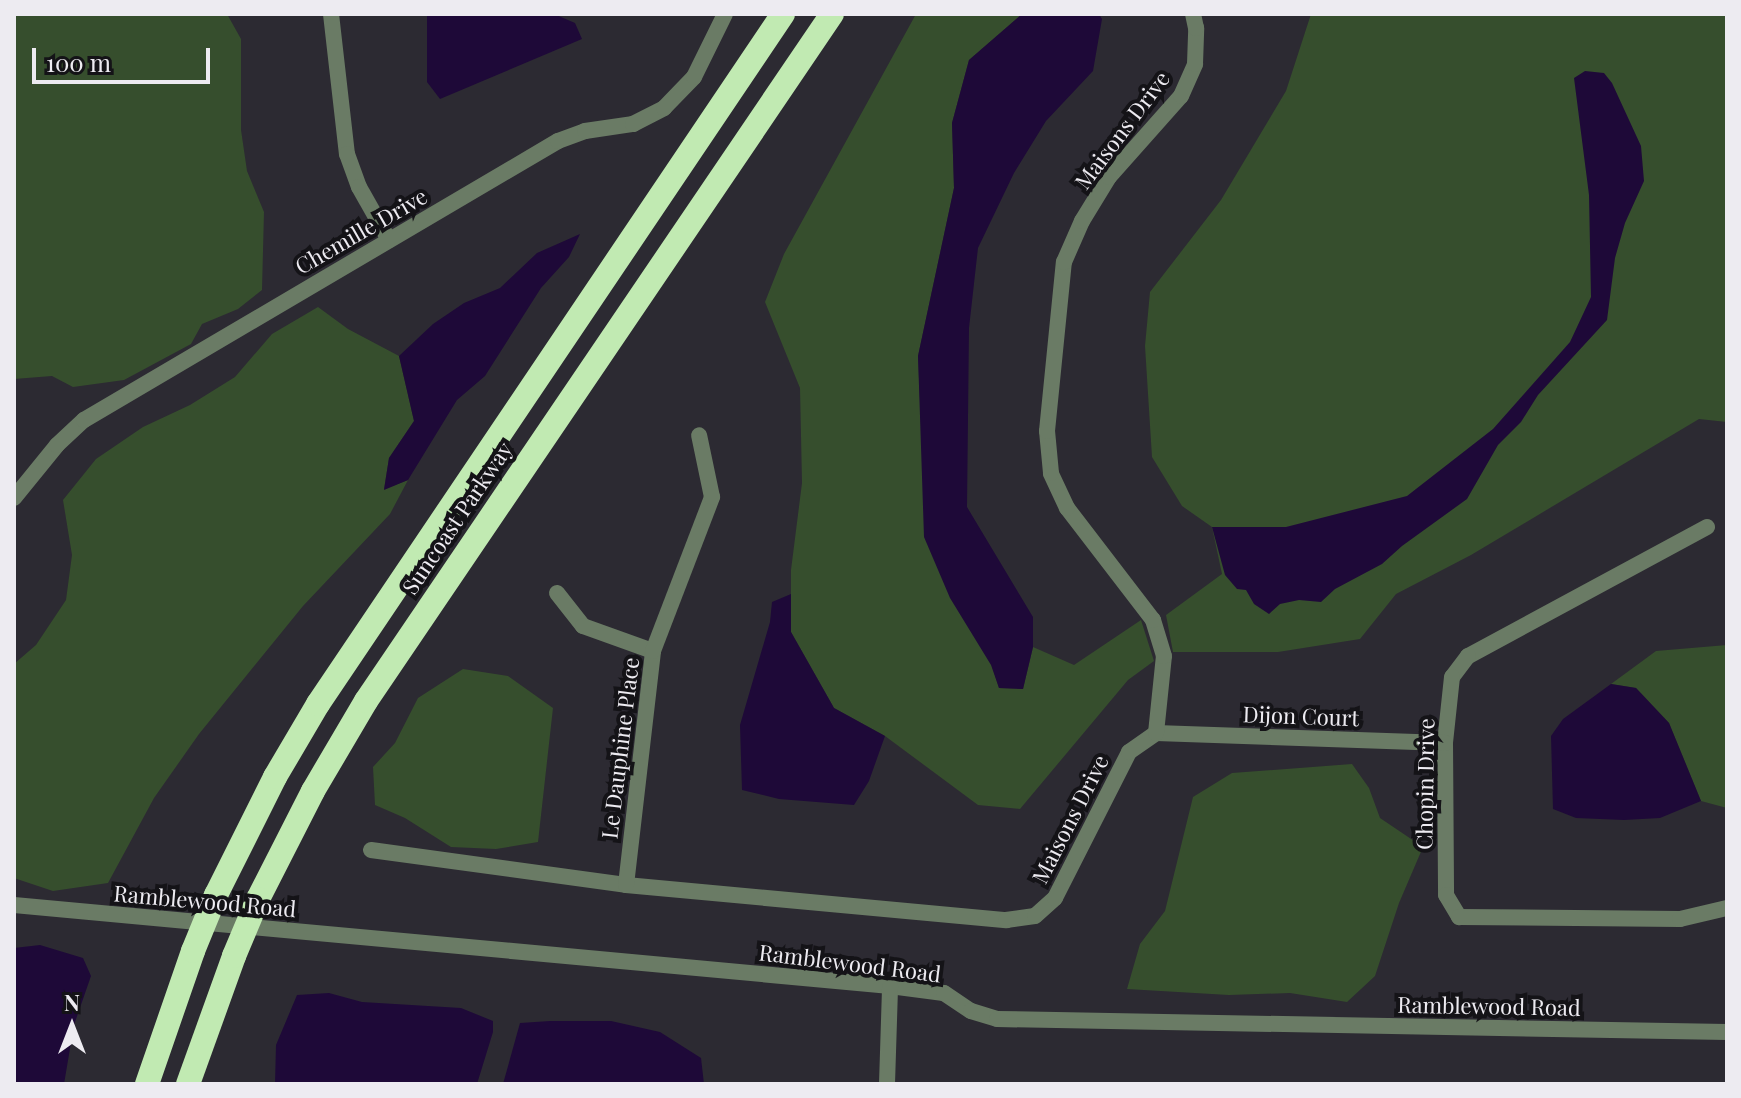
<!DOCTYPE html>
<style>
body{margin:0}
#map{position:relative;width:1741px;height:1098px;overflow:hidden;background:#2c2a32;font-family:"Playfair Display",serif}
div>[style]{position:absolute}
.green>*{inset:0;background:#364e2d}
.water>*{inset:0;background:#1e0938}
.minor>*{height:16px;margin:-8px;padding:0 8px;transform-origin:8px;border-radius:8px;background:#6a7b65}
.highway>*{height:24px;margin:-12px;padding:0 12px;transform-origin:12px;border-radius:12px;background:#c1eab2}
.highway-bridge>*{height:24px;margin:-12px;padding:0 12px;transform-origin:12px;border-radius:12px;background:#c1eab2}
span{translate:-50% -50%;white-space:nowrap;text-align:center;line-height:1.15;-webkit-text-stroke:8px #141317;paint-order:stroke}
.street-label{font-size:22px;color:#edebf1}
.frame{position:absolute;inset:0;border:16px solid #edebf1;pointer-events:none}
.north{position:absolute;left:32px;top:986px;width:80px;height:80px;-webkit-text-stroke:6px #141317;paint-order:stroke;rotate:0deg;font-size:22px;font-weight:700;line-height:32px;text-align:center;color:#edebf1}
.north::after{content:'';display:block;margin:auto;width:28px;height:36px;background:#edebf1;clip-path:polygon(50% 0,100% 100%,50% 72%,0 100%)}
.scale{position:absolute;left:32px;top:48px;width:178px;height:36px;box-sizing:border-box;border:4px solid #edebf1;border-top:0;padding-left:10px;font-size:24px;line-height:28px;white-space:nowrap;color:#edebf1;-webkit-text-stroke:6px #141317;paint-order:stroke}
</style>
<div id="map">
<div class="green">
<i style="clip-path:polygon(14px 14px,227px 14px,241px 39px,241px 130px,247px 171px,264px 212px,262px 290px,238px 309px,202px 324px,191px 344px,124px 380px,73px 387px,52px 376px,14px 379px)"></i>
<i style="clip-path:polygon(916px 14px,1022px 14px,969px 60px,952px 123px,954px 188px,918px 356px,922px 445px,999px 688px,1023px 689px,1033px 647px,1074px 665px,1141px 620px,1154px 661px,1128px 680px,1020px 809px,978px 805px,885px 736px,834px 708px,791px 632px,791px 570px,802px 483px,800px 388px,765px 302px,784px 254px)"></i>
<i style="clip-path:polygon(1311px 14px,1727px 14px,1727px 422px,1699px 419px,1471px 555px,1396px 594px,1360px 639px,1278px 652px,1173px 652px,1166px 615px,1222px 574px,1212px 527px,1182px 506px,1152px 457px,1145px 346px,1150px 292px,1221px 200px,1286px 91px)"></i>
<i style="clip-path:polygon(318px 307px,348px 329px,399px 356px,414px 421px,389px 458px,384px 489px,408px 480px,390px 514px,303px 606px,199px 734px,154px 798px,108px 883px,53px 891px,14px 878px,14px 664px,36px 645px,66px 600px,72px 555px,63px 500px,96px 459px,143px 427px,190px 405px,235px 377px,272px 334px)"></i>
<i style="clip-path:polygon(1727px 645px,1727px 808px,1701px 801px,1669px 723px,1636px 688px,1611px 684px,1656px 651px)"></i>
<i style="clip-path:polygon(463px 669px,508px 676px,553px 708px,538px 842px,496px 849px,451px 847px,405px 818px,375px 805px,373px 767px,395px 743px,418px 698px)"></i>
<i style="clip-path:polygon(1352px 764px,1369px 788px,1380px 818px,1423px 847px,1399px 903px,1375px 976px,1347px 1002px,1290px 993px,1229px 995px,1127px 989px,1140px 944px,1165px 911px,1193px 797px,1232px 773px)"></i>
</div>
<div class="water">
<i style="clip-path:polygon(427px 14px,554px 14px,575px 23px,582px 39px,440px 99px,427px 82px)"></i>
<i style="clip-path:polygon(1022px 14px,1099px 14px,1102px 19px,1093px 71px,1046px 121px,1014px 173px,978px 248px,969px 328px,967px 507px,1033px 617px,1033px 647px,1023px 689px,999px 688px,991px 665px,950px 598px,924px 537px,918px 356px,954px 188px,952px 123px,969px 60px)"></i>
<i style="clip-path:polygon(1585px 71px,1604px 73px,1612px 83px,1641px 146px,1644px 181px,1625px 223px,1615px 258px,1607px 320px,1538px 395px,1521px 422px,1498px 445px,1467px 499px,1402px 546px,1382px 564px,1335px 589px,1321px 602px,1299px 600px,1280px 604px,1269px 614px,1254px 604px,1246px 590px,1237px 589px,1225px 575px,1212px 527px,1286px 527px,1407px 496px,1493px 429px,1570px 342px,1591px 297px,1589px 195px,1574px 78px)"></i>
<i style="clip-path:polygon(580px 234px,569px 257px,541px 288px,485px 376px,457px 400px,408px 480px,384px 490px,389px 458px,414px 421px,399px 356px,433px 324px,464px 303px,500px 288px,537px 253px)"></i>
<i style="clip-path:polygon(791px 594px,791px 632px,834px 708px,885px 736px,869px 781px,854px 805px,779px 799px,742px 790px,740px 725px,770px 622px,772px 602px)"></i>
<i style="clip-path:polygon(1611px 684px,1636px 688px,1669px 723px,1701px 801px,1660px 818px,1624px 820px,1576px 818px,1553px 809px,1551px 736px,1563px 719px)"></i>
<i style="clip-path:polygon(40px 945px,83px 958px,91px 976px,74px 1025px,64px 1084px,14px 1084px,14px 948px)"></i>
<i style="clip-path:polygon(329px 993px,362px 1002px,461px 1008px,493px 1021px,493px 1032px,477px 1084px,275px 1084px,276px 1045px,297px 995px)"></i>
<i style="clip-path:polygon(550px 1021px,611px 1021px,660px 1032px,701px 1058px,704px 1084px,503px 1084px,520px 1023px)"></i>
</div>
<div class="minor">
<i style="left:331px;top:14px;width:141px;rotate:83.5deg"></i>
<i style="left:347px;top:154px;width:35px;rotate:70deg"></i>
<i style="left:359px;top:187px;width:61px;rotate:60.5deg"></i>
<i style="left:14px;top:498px;width:68px;rotate:-50.9deg"></i>
<i style="left:57px;top:445px;width:37px;rotate:-43deg"></i>
<i style="left:84px;top:420px;width:550px;rotate:-30.48deg"></i>
<i style="left:558px;top:141px;width:29px;rotate:-20deg"></i>
<i style="left:585px;top:131px;width:49px;rotate:-8.3deg"></i>
<i style="left:633px;top:124px;width:35px;rotate:-27deg"></i>
<i style="left:664px;top:108px;width:43px;rotate:-45.9deg"></i>
<i style="left:694px;top:77px;width:70px;rotate:-63.8deg"></i>
<i style="left:1707px;top:527px;width:272px;rotate:151.6deg"></i>
<i style="left:1468px;top:656px;width:26px;rotate:127deg"></i>
<i style="left:1452px;top:677px;width:66px;rotate:96.1deg"></i>
<i style="left:1445px;top:743px;width:152px;rotate:89.6deg"></i>
<i style="left:1446px;top:895px;width:26px;rotate:59deg"></i>
<i style="left:1459px;top:917px;width:221px;rotate:0.5deg"></i>
<i style="left:1680px;top:919px;width:48px;rotate:-13.2deg"></i>
<i style="left:557px;top:593px;width:42px;rotate:51.8deg"></i>
<i style="left:583px;top:626px;width:74px;rotate:19.7deg"></i>
<i style="left:1156px;top:733px;width:289px;rotate:2deg"></i>
<i style="left:371px;top:850px;width:257px;rotate:7.8deg"></i>
<i style="left:626px;top:885px;width:382px;rotate:5.3deg"></i>
<i style="left:1006px;top:920px;width:29px;rotate:-8deg"></i>
<i style="left:1035px;top:916px;width:27px;rotate:-42deg"></i>
<i style="left:1055px;top:898px;width:164px;rotate:-63.1deg"></i>
<i style="left:1129px;top:752px;width:33px;rotate:-35deg"></i>
<i style="left:1156px;top:733px;width:77px;rotate:-84.1deg"></i>
<i style="left:1164px;top:656px;width:38px;rotate:-107deg"></i>
<i style="left:1153px;top:620px;width:141px;rotate:-127.5deg"></i>
<i style="left:1067px;top:508px;width:38px;rotate:-115deg"></i>
<i style="left:1051px;top:473px;width:42px;rotate:-95.4deg"></i>
<i style="left:1047px;top:431px;width:170px;rotate:-84.3deg"></i>
<i style="left:1064px;top:262px;width:45px;rotate:-66.3deg"></i>
<i style="left:1082px;top:221px;width:52px;rotate:-58.5deg"></i>
<i style="left:1109px;top:177px;width:108px;rotate:-48.4deg"></i>
<i style="left:1181px;top:96px;width:35px;rotate:-66deg"></i>
<i style="left:1195px;top:64px;width:36px;rotate:-88deg"></i>
<i style="left:1196px;top:28px;width:14px;rotate:-102deg"></i>
<i style="left:626px;top:885px;width:236px;rotate:-83.4deg"></i>
<i style="left:653px;top:651px;width:165px;rotate:-69deg"></i>
<i style="left:712px;top:497px;width:63px;rotate:-101.8deg"></i>
<i style="left:14px;top:905px;width:880px;rotate:5.28deg"></i>
<i style="left:890px;top:986px;width:54px;rotate:7.4deg"></i>
<i style="left:944px;top:993px;width:32px;rotate:34deg"></i>
<i style="left:971px;top:1011px;width:27px;rotate:17deg"></i>
<i style="left:997px;top:1019px;width:730px;rotate:1.02deg"></i>
<i style="left:887px;top:1084px;width:98px;rotate:-88.2deg"></i>
</div>
<div class="highway">
<i style="left:216px;top:895px;width:132px;rotate:-63.4deg"></i>
<i style="left:275px;top:777px;width:85px;rotate:-59.5deg"></i>
<i style="left:318px;top:704px;width:832px;rotate:-56.02deg"></i>
<i style="left:258px;top:899px;width:121px;rotate:-63deg"></i>
<i style="left:313px;top:791px;width:104px;rotate:-59.5deg"></i>
<i style="left:366px;top:701px;width:830px;rotate:-55.85deg"></i>
<i style="left:147px;top:1084px;width:141px;rotate:-70.9deg"></i>
<i style="left:188px;top:1084px;width:136px;rotate:-70.2deg"></i>
</div>
<div class="highway-bridge">
<i style="left:193px;top:951px;width:61px;rotate:-67.7deg"></i>
<i style="left:234px;top:956px;width:62px;rotate:-67.2deg"></i>
</div>
<div class="street-label">
<span style="left:1122px;top:130px;rotate:-53deg">Maisons Drive</span>
<span style="left:361px;top:231px;rotate:-30deg">Chemille Drive</span>
<span style="left:457px;top:518px;rotate:-56deg">Suncoast Parkway</span>
<span style="left:1301px;top:716px;rotate:2deg">Dijon Court</span>
<span style="left:620px;top:748px;rotate:-83deg">Le Dauphine Place</span>
<span style="left:1425px;top:784px;rotate:-89deg">Chopin Drive</span>
<span style="left:1070px;top:819px;rotate:-63deg">Maisons Drive</span>
<span style="left:205px;top:901px;rotate:5deg">Ramblewood Road</span>
<span style="left:850px;top:963px;rotate:7deg">Ramblewood Road</span>
<span style="left:1489px;top:1006px;rotate:1deg">Ramblewood Road</span>
</div>
<div class="frame"></div>
<div class="north">N</div>
<div class="scale">100 m</div>
</div>
